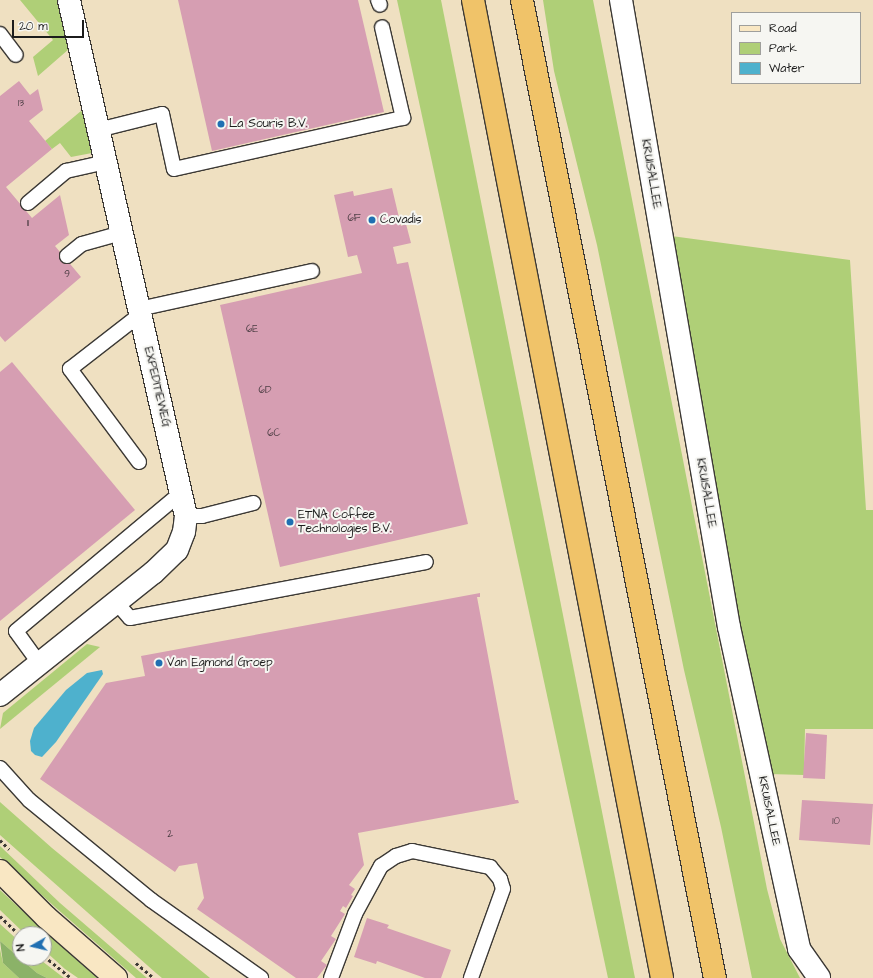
<!DOCTYPE html>
<style>
body{margin:0}
#map{position:relative;width:873px;height:978px;overflow:hidden;background:#efe0c1;font-family:"Architects Daughter",sans-serif}
div>[style]{position:absolute}
.green>*{inset:0;background:#afcf77}
.forest>*{inset:0;background:#8bb268}
.water>*{inset:0;background:#4eb1cd}
.building>*{inset:0;background:#d69eb2}
.path>*{height:2.5px;margin-top:-1.25px;transform-origin:0;background:repeating-linear-gradient(90deg,#3c3935 0 3px,transparent 0 6px)}
.roads{filter:drop-shadow(1px 0 #3c3935) drop-shadow(-1px 0 #3c3935) drop-shadow(0 1px #3c3935) drop-shadow(0 -1px #3c3935)}
.lane>*{height:14px;margin:-7px;padding:0 7px;transform-origin:7px;border-radius:7px;background:#fff}
.street>*{height:22px;margin:-11px;padding:0 11px;transform-origin:11px;border-radius:11px;background:#fff}
.secondary>*{height:22px;margin:-11px;padding:0 11px;transform-origin:11px;border-radius:11px;background:#f9e7c3}
.highway>*{height:22px;margin:-11px;padding:0 11px;transform-origin:11px;border-radius:11px;background:#f0c369}
.dots>*{width:11px;height:11px;translate:-50% -50%;box-sizing:border-box;border:2px solid #f6f6f2;border-radius:50%}
span{translate:-50% -50%;white-space:nowrap;text-align:center;line-height:1.15;-webkit-text-stroke:4px #f6f6f2;paint-order:stroke}
.number-label{font-size:10px;color:#4a3c42}
.number-label span{-webkit-text-stroke-width:0}
.poi-label{font-size:12px;color:#1c1c1c}
.left{translate:0 -50%;text-align:left}
.street-label{font-size:12px;color:#1c1c1c}
.legend{position:absolute;left:731px;top:12px;width:130px;height:72px;box-sizing:border-box;background:#f6f6f2;border:1px solid #9f9f9c;margin:0;padding:5px 7px;list-style:none;font-size:12px;color:#1c1c1c}
.legend li{display:flex;align-items:center;gap:8px;height:20px}
.legend b{width:20px;border:1px solid #9f9f9c}
.north{position:absolute;left:12px;top:926px;width:40px;height:40px;box-sizing:border-box;background:#f6f6f2;border:1px solid #9f9f9c;border-radius:50%;rotate:262deg;font-size:11px;font-weight:700;line-height:16px;text-align:center;color:#1c1c1c}
.north::after{content:'';display:block;margin:auto;width:14px;height:18px;background:#1f6fb2;clip-path:polygon(50% 0,100% 100%,50% 72%,0 100%)}
.scale{position:absolute;left:12px;top:20px;width:72px;height:18px;box-sizing:border-box;border:2px solid #1c1c1c;border-top:0;padding-left:5px;font-size:12px;line-height:14px;white-space:nowrap;color:#1c1c1c;-webkit-text-stroke:3px #f6f6f2;paint-order:stroke}
</style>
<div id="map">
<div class="green">
<i style="clip-path:polygon(20px 0,58px 0,69px 49px,38px 76px,33px 57px,53px 40px)"></i>
<i style="clip-path:polygon(397px 0,441px 0,635px 978px,608px 978px)"></i>
<i style="clip-path:polygon(543px 0,593px 0,767px 889px,780px 939px,800px 978px,752px 978px,721px 827px,684px 670px,597px 245px,554px 71px)"></i>
<i style="clip-path:polygon(81px 111px,85px 114px,92px 153px,71px 157px,60px 143px,52px 149px,45px 141px)"></i>
<i style="clip-path:polygon(664px 235px,850px 260px,866px 510px,873px 510px,873px 729px,805px 729px,804px 775px,769px 774px)"></i>
<i style="clip-path:polygon(87px 644px,100px 647px,0 729px,3px 713px)"></i>
<i style="clip-path:polygon(0 802px,52px 848px,210px 978px,162px 978px,156px 973px,0 835px)"></i>
<i style="clip-path:polygon(0 846px,60px 903px,147px 978px,136px 978px,55px 907px,0 857px)"></i>
<i style="clip-path:polygon(0 890px,44px 931px,97px 978px,78px 978px,65px 969px,44px 950px,44px 934px,25px 934px,0 910px)"></i>
<i style="clip-path:polygon(0 924px,20px 942px,20px 958px,38px 958px,64px 978px,47px 978px,37px 973px,0 941px)"></i>
<i style="clip-path:polygon(0 949px,3px 963px,19px 978px,0 978px)"></i>
</div>
<div class="forest">
<i style="clip-path:polygon(0 941px,37px 973px,47px 978px,19px 978px,3px 963px)"></i>
</div>
<div class="water">
<i style="clip-path:polygon(102px 670px,103px 674px,56px 742px,42px 757px,35px 755px,31px 751px,30px 741px,34px 728px,66px 690px,87px 673px)"></i>
</div>
<div class="building">
<i style="clip-path:polygon(178px 0,358px 0,384px 112px,212px 151px)"></i>
<i style="clip-path:polygon(19px 81px,30px 95px,38px 89px,43px 110px,29px 121px,52px 149px,6px 187px,32px 218px,60px 195px,69px 235px,55px 246px,81px 277px,5px 342px,0 336px,0 96px)"></i>
<i style="clip-path:polygon(392px 188px,401px 226px,406px 224px,411px 243px,393px 247px,397px 264px,408px 262px,468px 524px,280px 567px,220px 305px,362px 273px,357px 255px,348px 257px,334px 195px,353px 191px,354px 196px)"></i>
<i style="clip-path:polygon(12px 362px,135px 510px,0 621px,0 372px)"></i>
<i style="clip-path:polygon(480px 593px,480px 597px,477px 597px,515px 800px,518px 800px,519px 803px,358px 833px,364px 865px,349px 885px,355px 889px,351px 895px,353px 896px,346px 908px,343px 906px,340px 911px,345px 914px,331px 936px,336px 939px,321px 961px,327px 965px,317px 978px,296px 978px,197px 909px,204px 898px,197px 863px,179px 866px,175px 872px,40px 779px,106px 683px,145px 676px,141px 656px)"></i>
<i style="clip-path:polygon(806px 733px,827px 735px,825px 779px,803px 778px)"></i>
<i style="clip-path:polygon(802px 800px,873px 804px,870px 845px,799px 840px)"></i>
<i style="clip-path:polygon(367px 918px,389px 925px,387px 928px,451px 950px,441px 978px,425px 978px,377px 961px,376px 964px,354px 957px)"></i>
</div>
<div class="path">
<i style="left:0;top:840px;width:13px;rotate:45deg"></i>
<i style="left:0;top:916px;width:28px;rotate:44deg"></i>
<i style="left:44px;top:956px;width:35px;rotate:39deg"></i>
<i style="left:136px;top:963px;width:23px;rotate:40deg"></i>
</div>
<div class="roads">
<div class="lane">
<i style="left:378px;top:0;width:5px;rotate:68deg"></i>
<i style="left:0;top:34px;width:26px;rotate:53deg"></i>
<i style="left:98px;top:130px;width:66px;rotate:-14deg"></i>
<i style="left:162px;top:114px;width:56px;rotate:77.7deg"></i>
<i style="left:174px;top:169px;width:235px;rotate:-12.6deg"></i>
<i style="left:403px;top:118px;width:93px;rotate:-103deg"></i>
<i style="left:28px;top:203px;width:50px;rotate:-40.1deg"></i>
<i style="left:66px;top:171px;width:41px;rotate:-12.7deg"></i>
<i style="left:67px;top:256px;width:19px;rotate:-39deg"></i>
<i style="left:82px;top:244px;width:41px;rotate:-15.4deg"></i>
<i style="left:139px;top:309px;width:177px;rotate:-12.4deg"></i>
<i style="left:139px;top:462px;width:116px;rotate:-126.6deg"></i>
<i style="left:70px;top:369px;width:90px;rotate:-37.8deg"></i>
<i style="left:186px;top:516px;width:16px"></i>
<i style="left:202px;top:516px;width:53px;rotate:-14.3deg"></i>
<i style="left:116px;top:602px;width:21px;rotate:49deg"></i>
<i style="left:130px;top:618px;width:301px;rotate:-10.7deg"></i>
<i style="left:39px;top:663px;width:39px;rotate:-126deg"></i>
<i style="left:16px;top:631px;width:214px;rotate:-39.9deg"></i>
<i style="left:0;top:768px;width:43px;rotate:47.8deg"></i>
<i style="left:29px;top:800px;width:158px;rotate:39.3deg"></i>
<i style="left:151px;top:900px;width:135px;rotate:35.3deg"></i>
<i style="left:331px;top:978px;width:68px;rotate:-69.4deg"></i>
<i style="left:355px;top:914px;width:55px;rotate:-61.6deg"></i>
<i style="left:381px;top:866px;width:18px;rotate:-34deg"></i>
<i style="left:396px;top:856px;width:17px;rotate:-17deg"></i>
<i style="left:412px;top:851px;width:80px;rotate:11.6deg"></i>
<i style="left:490px;top:867px;width:16px;rotate:50deg"></i>
<i style="left:500px;top:879px;width:10px;rotate:73deg"></i>
<i style="left:503px;top:889px;width:95px;rotate:109.8deg"></i>
</div>
<div class="street">
<i style="left:621px;top:0;width:636px;rotate:80.23deg"></i>
<i style="left:729px;top:627px;width:330px;rotate:77.7deg"></i>
<i style="left:799px;top:949px;width:35px;rotate:55deg"></i>
<i style="left:0;top:695px;width:196px;rotate:-38.6deg"></i>
<i style="left:153px;top:573px;width:33px;rotate:-44deg"></i>
<i style="left:177px;top:550px;width:19px;rotate:-69deg"></i>
<i style="left:184px;top:532px;width:16px;rotate:-83deg"></i>
<i style="left:186px;top:516px;width:529px;rotate:-102.78deg"></i>
</div>
<div class="secondary">
<i style="left:0;top:871px;width:65px;rotate:45deg"></i>
<i style="left:46px;top:917px;width:93px;rotate:41.1deg"></i>
</div>
<div class="highway">
<i style="left:473px;top:0;width:996px;rotate:79.06deg"></i>
<i style="left:522px;top:0;width:997px;rotate:78.84deg"></i>
</div>
</div>
<div class="dots">
<i style="left:221px;top:124px;background:#1f6fb2"></i>
<i style="left:372px;top:220px;background:#1f6fb2"></i>
<i style="left:290px;top:522px;background:#1f6fb2"></i>
<i style="left:159px;top:663px;background:#1f6fb2"></i>
</div>
<div class="number-label">
<span style="left:21px;top:104px">13</span>
<span style="left:354px;top:219px">6F</span>
<span style="left:28px;top:224px">11</span>
<span style="left:67px;top:275px">9</span>
<span style="left:252px;top:330px">6E</span>
<span style="left:265px;top:391px">6D</span>
<span style="left:274px;top:434px">6C</span>
<span style="left:836px;top:822px">10</span>
<span style="left:170px;top:835px">2</span>
</div>
<div class="poi-label">
<span class="left" style="left:229px;top:124px">La Souris B.V.</span>
<span class="left" style="left:380px;top:220px">Covadis</span>
<span class="left" style="left:298px;top:522px">ETNA Coffee<br>Technologies B.V.</span>
<span class="left" style="left:167px;top:663px">Van Egmond Groep</span>
</div>
<div class="street-label">
<span style="left:651px;top:174px;rotate:80deg">KRUISALLEE</span>
<span style="left:157px;top:387px;rotate:77deg">EXPEDITIEWEG</span>
<span style="left:706px;top:493px;rotate:80deg">KRUISALLEE</span>
<span style="left:769px;top:811px;rotate:78deg">KRUISALLEE</span>
</div>
<ul class="legend">
<li><b style="height:5px;background:#f9e7c3"></b>Road</li>
<li><b style="height:11px;background:#afcf77"></b>Park</li>
<li><b style="height:11px;background:#4eb1cd"></b>Water</li>
</ul>
<div class="north">N</div>
<div class="scale">20 m</div>
</div>
